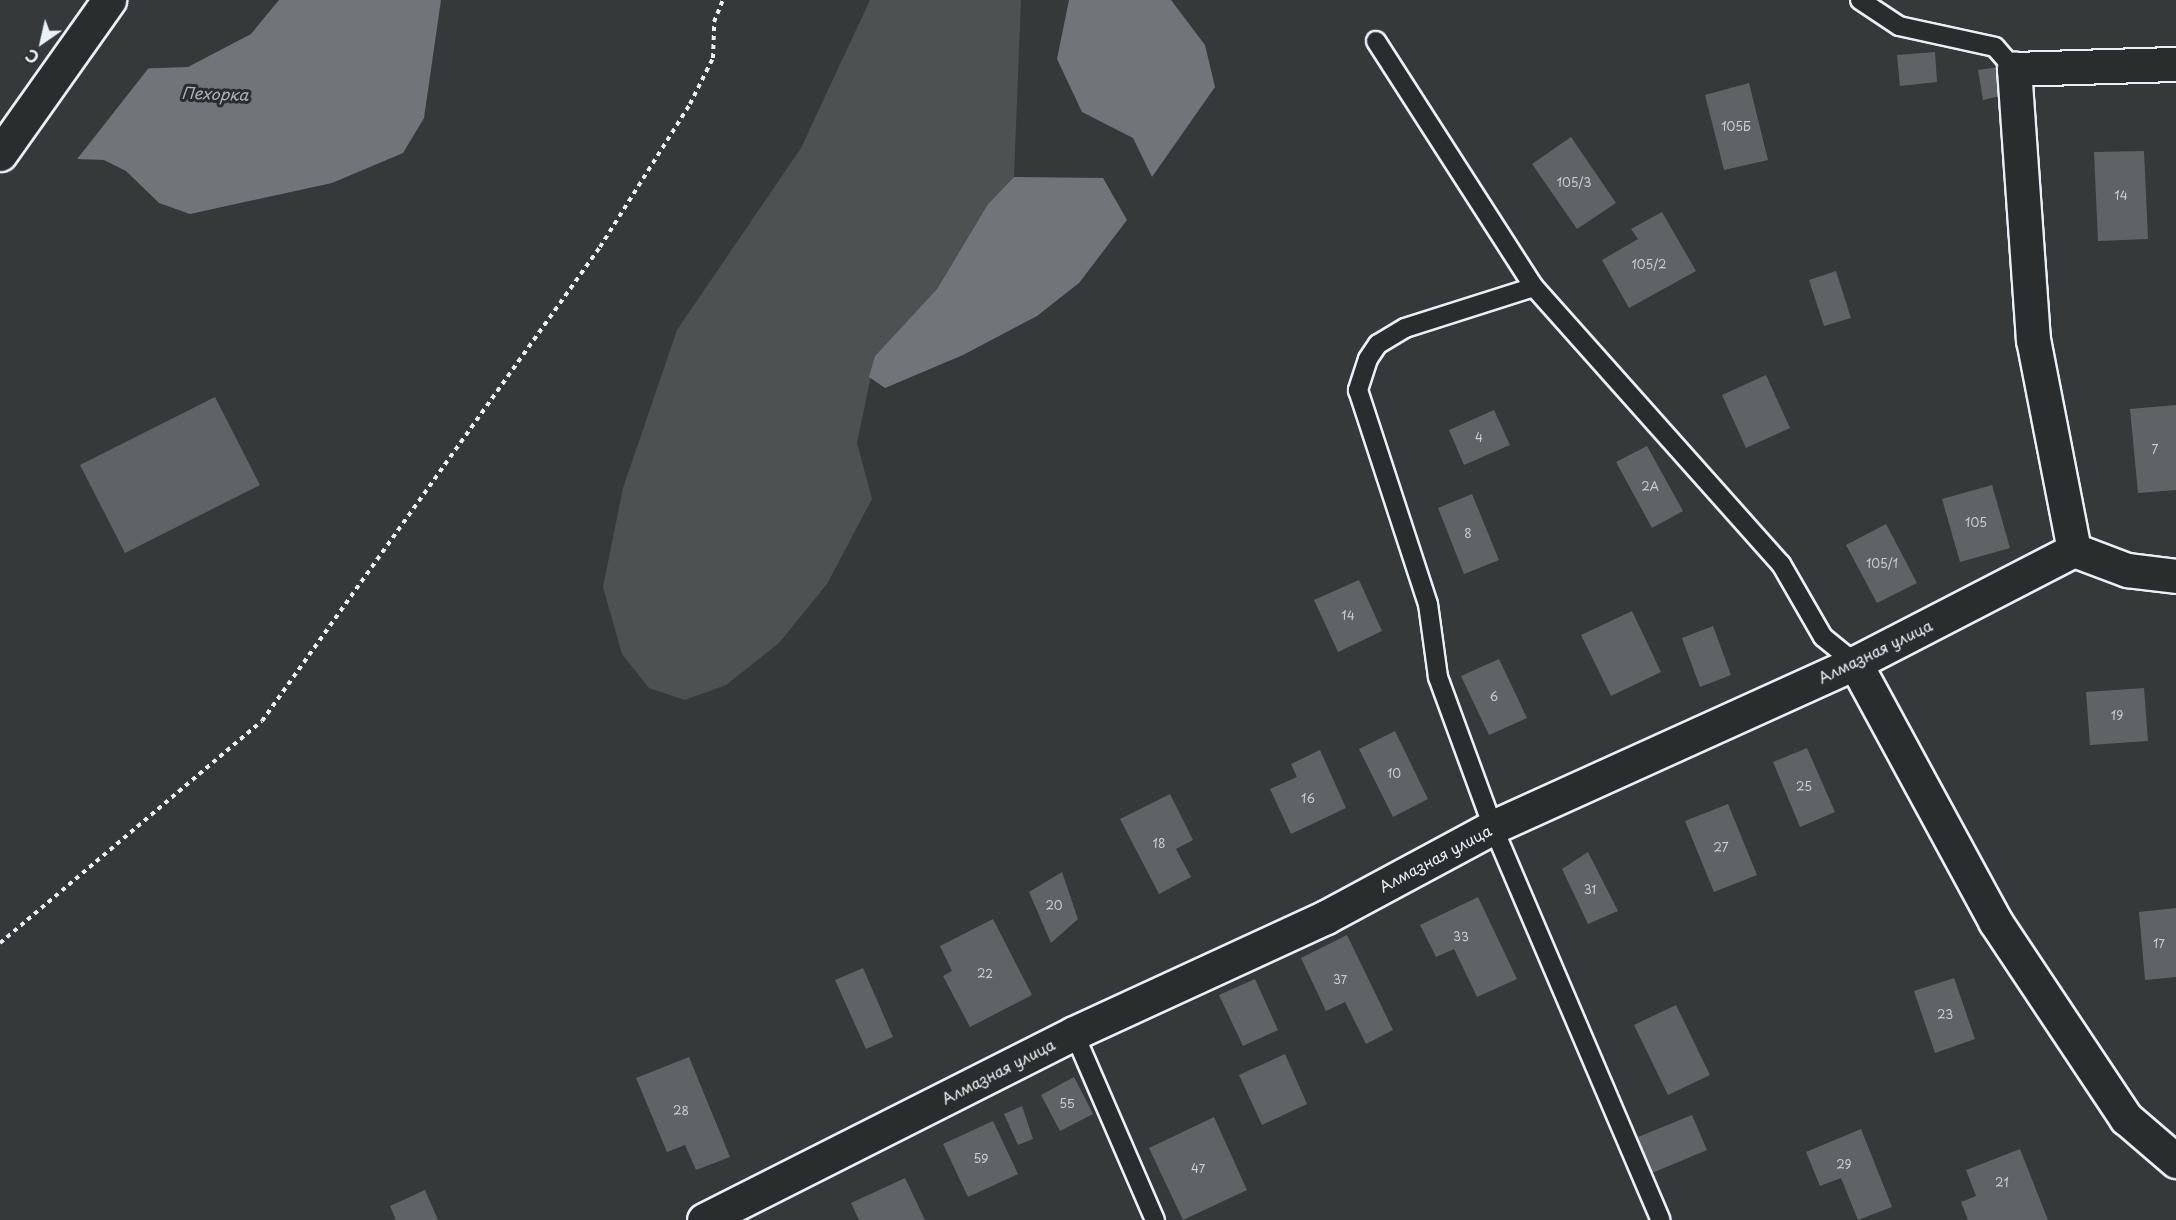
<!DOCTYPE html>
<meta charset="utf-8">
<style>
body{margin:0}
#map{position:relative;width:2176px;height:1220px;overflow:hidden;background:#35393a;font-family:"Playpen Sans",sans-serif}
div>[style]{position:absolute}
.green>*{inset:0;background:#4d5152}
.water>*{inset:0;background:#707579}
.pier>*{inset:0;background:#35393a}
.building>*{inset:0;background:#5f6365}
.path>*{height:4px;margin-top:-2px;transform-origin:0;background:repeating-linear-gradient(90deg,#e8f1f8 0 4.5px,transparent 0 9px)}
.roads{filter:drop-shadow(2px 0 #e8f1f8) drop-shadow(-2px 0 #e8f1f8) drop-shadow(0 2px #e8f1f8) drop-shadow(0 -2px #e8f1f8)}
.service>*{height:18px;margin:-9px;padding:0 9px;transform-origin:9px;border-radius:9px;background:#2a2d2e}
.minor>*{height:33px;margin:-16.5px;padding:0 16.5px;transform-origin:16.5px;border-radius:16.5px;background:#2a2d2e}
.primary>*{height:33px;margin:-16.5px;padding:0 16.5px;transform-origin:16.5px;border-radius:16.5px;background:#2a2d2e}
span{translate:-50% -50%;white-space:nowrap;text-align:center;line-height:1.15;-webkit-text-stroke:6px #2a2d2e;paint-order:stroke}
.number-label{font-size:12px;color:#c6ced3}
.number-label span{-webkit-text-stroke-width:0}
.street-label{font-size:15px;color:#e8f1f8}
.water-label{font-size:16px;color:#acb3b8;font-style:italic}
.north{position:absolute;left:12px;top:12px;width:60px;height:60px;-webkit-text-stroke:4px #2a2d2e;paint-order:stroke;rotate:214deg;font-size:16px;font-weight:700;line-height:24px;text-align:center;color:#e8f1f8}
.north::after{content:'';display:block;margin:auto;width:21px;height:27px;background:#e8f1f8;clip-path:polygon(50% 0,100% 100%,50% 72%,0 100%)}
</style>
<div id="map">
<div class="green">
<i style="clip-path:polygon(870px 0,1021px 0,1014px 177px,988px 204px,937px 289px,875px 356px,857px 443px,872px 499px,827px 584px,779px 643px,726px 685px,685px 700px,649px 688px,622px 654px,603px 587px,623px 488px,677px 330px,801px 148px)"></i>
</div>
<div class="water">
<i style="clip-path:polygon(279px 0,441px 0,424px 118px,403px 153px,332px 183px,190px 214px,159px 203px,126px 171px,104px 160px,77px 159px,0 64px,99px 70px,188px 67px,251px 34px)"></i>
<i style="clip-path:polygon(1069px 0,1171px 0,1205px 45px,1215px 87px,1152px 177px,1133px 138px,1082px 112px,1057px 59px)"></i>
<i style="clip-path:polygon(1014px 177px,1103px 178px,1127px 220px,1079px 283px,1037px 316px,963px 355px,885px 388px,869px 377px,875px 356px,937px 289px,988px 204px)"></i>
</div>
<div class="pier">
<i style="clip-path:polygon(0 61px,99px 67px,151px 65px,74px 163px,39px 184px,23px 207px,0 212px)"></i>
</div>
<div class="building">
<i style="clip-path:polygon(1935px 52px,1937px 82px,1900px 86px,1897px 55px)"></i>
<i style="clip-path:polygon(1999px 67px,2005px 95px,1983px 100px,1978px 70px)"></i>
<i style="clip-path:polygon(1749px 83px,1768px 160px,1724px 170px,1705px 95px)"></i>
<i style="clip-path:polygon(1571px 137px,1616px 203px,1577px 229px,1532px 164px)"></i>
<i style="clip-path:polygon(2144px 151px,2148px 239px,2098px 241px,2094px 152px)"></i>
<i style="clip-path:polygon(1662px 212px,1696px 271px,1629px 308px,1602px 260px,1638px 239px,1631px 229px)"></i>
<i style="clip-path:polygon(1836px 271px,1851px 318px,1824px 326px,1809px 280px)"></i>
<i style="clip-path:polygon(1766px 375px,1790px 428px,1746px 448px,1722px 395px)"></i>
<i style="clip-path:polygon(215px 397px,260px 485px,125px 553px,80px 465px)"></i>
<i style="clip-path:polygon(2176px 405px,2176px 490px,2138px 493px,2130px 409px)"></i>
<i style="clip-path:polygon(1494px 410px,1510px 445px,1464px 465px,1449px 430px)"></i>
<i style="clip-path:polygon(1647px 446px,1683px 511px,1652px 528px,1616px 462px)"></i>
<i style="clip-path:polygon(1992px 485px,2010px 548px,1960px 562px,1942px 499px)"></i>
<i style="clip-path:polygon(1472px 494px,1499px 560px,1464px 574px,1438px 508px)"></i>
<i style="clip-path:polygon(1886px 524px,1917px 583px,1877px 603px,1846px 545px)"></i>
<i style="clip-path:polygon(1359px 580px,1382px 631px,1338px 652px,1314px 600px)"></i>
<i style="clip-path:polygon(1632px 611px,1661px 672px,1611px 696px,1581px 635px)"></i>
<i style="clip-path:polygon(1713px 626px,1731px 675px,1700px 687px,1682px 638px)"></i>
<i style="clip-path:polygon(1499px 659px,1527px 718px,1489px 735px,1461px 676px)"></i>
<i style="clip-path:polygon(2144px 688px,2148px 741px,2090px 745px,2086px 692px)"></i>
<i style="clip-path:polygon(1395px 731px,1428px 799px,1393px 817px,1359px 749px)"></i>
<i style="clip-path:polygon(1807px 748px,1835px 812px,1800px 827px,1773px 762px)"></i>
<i style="clip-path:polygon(1320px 750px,1346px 808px,1291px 834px,1270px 789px,1297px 777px,1291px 764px)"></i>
<i style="clip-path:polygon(1170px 794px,1193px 840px,1176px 849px,1191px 877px,1159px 894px,1120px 819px)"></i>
<i style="clip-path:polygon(1728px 804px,1757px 875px,1714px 892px,1685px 821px)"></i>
<i style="clip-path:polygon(1588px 852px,1618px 911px,1588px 924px,1562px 869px)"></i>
<i style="clip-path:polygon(1062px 872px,1078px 919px,1051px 943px,1029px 892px)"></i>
<i style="clip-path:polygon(1478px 897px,1517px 979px,1477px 997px,1454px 949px,1436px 957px,1420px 925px)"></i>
<i style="clip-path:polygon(2176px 908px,2176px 977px,2145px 980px,2139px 912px)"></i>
<i style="clip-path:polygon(993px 919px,1032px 995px,970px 1027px,943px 976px,952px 971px,940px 946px)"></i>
<i style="clip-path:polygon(1347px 935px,1393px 1030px,1366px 1044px,1345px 1002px,1326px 1011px,1301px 958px)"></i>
<i style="clip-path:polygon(863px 968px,893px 1037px,866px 1049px,835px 980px)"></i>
<i style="clip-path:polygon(1954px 978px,1975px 1039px,1935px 1053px,1914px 991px)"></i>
<i style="clip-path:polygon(1255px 979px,1278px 1030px,1243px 1046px,1219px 995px)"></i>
<i style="clip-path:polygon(1676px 1005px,1710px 1075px,1668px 1095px,1634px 1025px)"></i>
<i style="clip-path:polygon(1285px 1054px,1307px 1104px,1262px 1125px,1239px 1075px)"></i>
<i style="clip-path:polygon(689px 1057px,730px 1157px,696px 1170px,685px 1145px,667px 1152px,636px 1078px)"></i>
<i style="clip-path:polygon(1074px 1077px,1093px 1114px,1060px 1131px,1041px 1095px)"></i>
<i style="clip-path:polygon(1022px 1106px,1033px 1139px,1018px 1145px,1004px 1114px)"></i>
<i style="clip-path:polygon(1692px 1115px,1707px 1150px,1652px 1173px,1638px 1137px)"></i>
<i style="clip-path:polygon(1214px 1117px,1247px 1190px,1183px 1220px,1149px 1148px)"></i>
<i style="clip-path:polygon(993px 1121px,1018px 1174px,968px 1197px,943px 1144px)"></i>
<i style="clip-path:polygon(1861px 1129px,1892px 1207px,1858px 1220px,1841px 1178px,1820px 1186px,1806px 1152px)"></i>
<i style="clip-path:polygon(2020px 1149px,2048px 1220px,1968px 1220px,1961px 1202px,1976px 1196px,1966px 1170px)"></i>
<i style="clip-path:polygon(905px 1178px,925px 1220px,859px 1220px,851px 1203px)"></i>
<i style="clip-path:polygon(425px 1190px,438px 1220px,396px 1220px,390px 1206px)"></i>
</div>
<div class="path">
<i style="left:0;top:943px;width:343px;rotate:-40.3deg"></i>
<i style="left:262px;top:721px;width:582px;rotate:-54.51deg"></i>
<i style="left:600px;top:247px;width:169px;rotate:-57.8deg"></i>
<i style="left:690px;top:104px;width:51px;rotate:-63.4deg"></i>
<i style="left:713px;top:58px;width:36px;rotate:-88deg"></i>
<i style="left:714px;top:22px;width:24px;rotate:-68deg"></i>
</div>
<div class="roads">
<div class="service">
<i style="left:1860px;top:0;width:47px;rotate:33.7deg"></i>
<i style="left:1899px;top:26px;width:98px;rotate:12.3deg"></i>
<i style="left:1995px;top:47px;width:29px;rotate:49deg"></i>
<i style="left:1376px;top:41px;width:292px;rotate:57.3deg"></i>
<i style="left:1534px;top:287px;width:371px;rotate:48.3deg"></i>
<i style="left:1781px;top:564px;width:84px;rotate:60.1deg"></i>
<i style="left:1823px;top:637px;width:41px;rotate:39.1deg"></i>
<i style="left:1534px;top:287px;width:135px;rotate:162.4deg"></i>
<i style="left:1405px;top:328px;width:31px;rotate:149deg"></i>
<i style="left:1378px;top:344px;width:18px;rotate:124deg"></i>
<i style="left:1368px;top:359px;width:33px;rotate:108deg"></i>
<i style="left:1358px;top:390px;width:225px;rotate:71.9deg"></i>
<i style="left:1428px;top:604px;width:74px;rotate:82.2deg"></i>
<i style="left:1438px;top:677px;width:160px;rotate:69.9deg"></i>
<i style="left:1493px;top:827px;width:427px;rotate:66.9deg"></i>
<i style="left:1074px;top:1033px;width:204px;rotate:66.6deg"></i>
</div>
<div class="minor">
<i style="left:2074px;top:550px;width:214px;rotate:-101deg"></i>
<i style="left:2033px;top:340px;width:272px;rotate:-94deg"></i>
<i style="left:2014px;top:69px;width:162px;rotate:-1.8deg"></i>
<i style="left:1855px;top:663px;width:294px;rotate:61.5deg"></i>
<i style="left:1995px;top:921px;width:237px;rotate:56.4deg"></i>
<i style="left:2126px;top:1118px;width:66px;rotate:40.7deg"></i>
<i style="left:704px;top:1220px;width:415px;rotate:-26.8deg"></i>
<i style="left:1074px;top:1033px;width:277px;rotate:-24.7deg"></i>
<i style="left:1326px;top:917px;width:190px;rotate:-28.3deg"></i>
<i style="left:1493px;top:827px;width:397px;rotate:-24.4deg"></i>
<i style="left:1855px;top:663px;width:246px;rotate:-27.3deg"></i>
<i style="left:2074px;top:550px;width:57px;rotate:20.7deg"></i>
<i style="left:2127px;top:570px;width:49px;rotate:7deg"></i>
</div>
<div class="primary">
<i style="left:0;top:154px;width:189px;rotate:-54.7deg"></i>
</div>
</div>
<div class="number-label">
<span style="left:1736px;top:127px">105Б</span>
<span style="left:1574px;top:183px">105/3</span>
<span style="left:2121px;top:196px">14</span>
<span style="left:1649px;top:265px">105/2</span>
<span style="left:1479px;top:438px">4</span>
<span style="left:2155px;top:450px">7</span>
<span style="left:1650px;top:487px">2А</span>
<span style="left:1976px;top:523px">105</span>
<span style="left:1468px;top:534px">8</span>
<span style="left:1882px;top:564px">105/1</span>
<span style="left:1348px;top:616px">14</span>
<span style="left:1494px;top:697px">6</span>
<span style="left:2117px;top:716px">19</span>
<span style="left:1394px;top:774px">10</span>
<span style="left:1804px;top:787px">25</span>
<span style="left:1308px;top:799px">16</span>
<span style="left:1159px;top:844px">18</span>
<span style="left:1721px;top:848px">27</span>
<span style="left:1590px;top:890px">31</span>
<span style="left:1054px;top:906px">20</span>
<span style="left:1461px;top:937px">33</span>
<span style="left:2159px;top:944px">17</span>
<span style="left:985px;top:974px">22</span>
<span style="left:1340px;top:980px">37</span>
<span style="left:1945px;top:1015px">23</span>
<span style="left:1067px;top:1104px">55</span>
<span style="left:681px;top:1111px">28</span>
<span style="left:981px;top:1159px">59</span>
<span style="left:1844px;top:1165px">29</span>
<span style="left:1198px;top:1169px">47</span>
<span style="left:2002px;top:1183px">21</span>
</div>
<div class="street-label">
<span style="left:1875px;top:651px;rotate:-26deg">Алмазная улица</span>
<span style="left:1435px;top:858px;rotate:-28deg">Алмазная улица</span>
<span style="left:998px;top:1071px;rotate:-27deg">Алмазная улица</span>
</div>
<div class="water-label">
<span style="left:215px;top:93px;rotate:2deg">Пехорка</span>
</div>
<div class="north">С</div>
</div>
